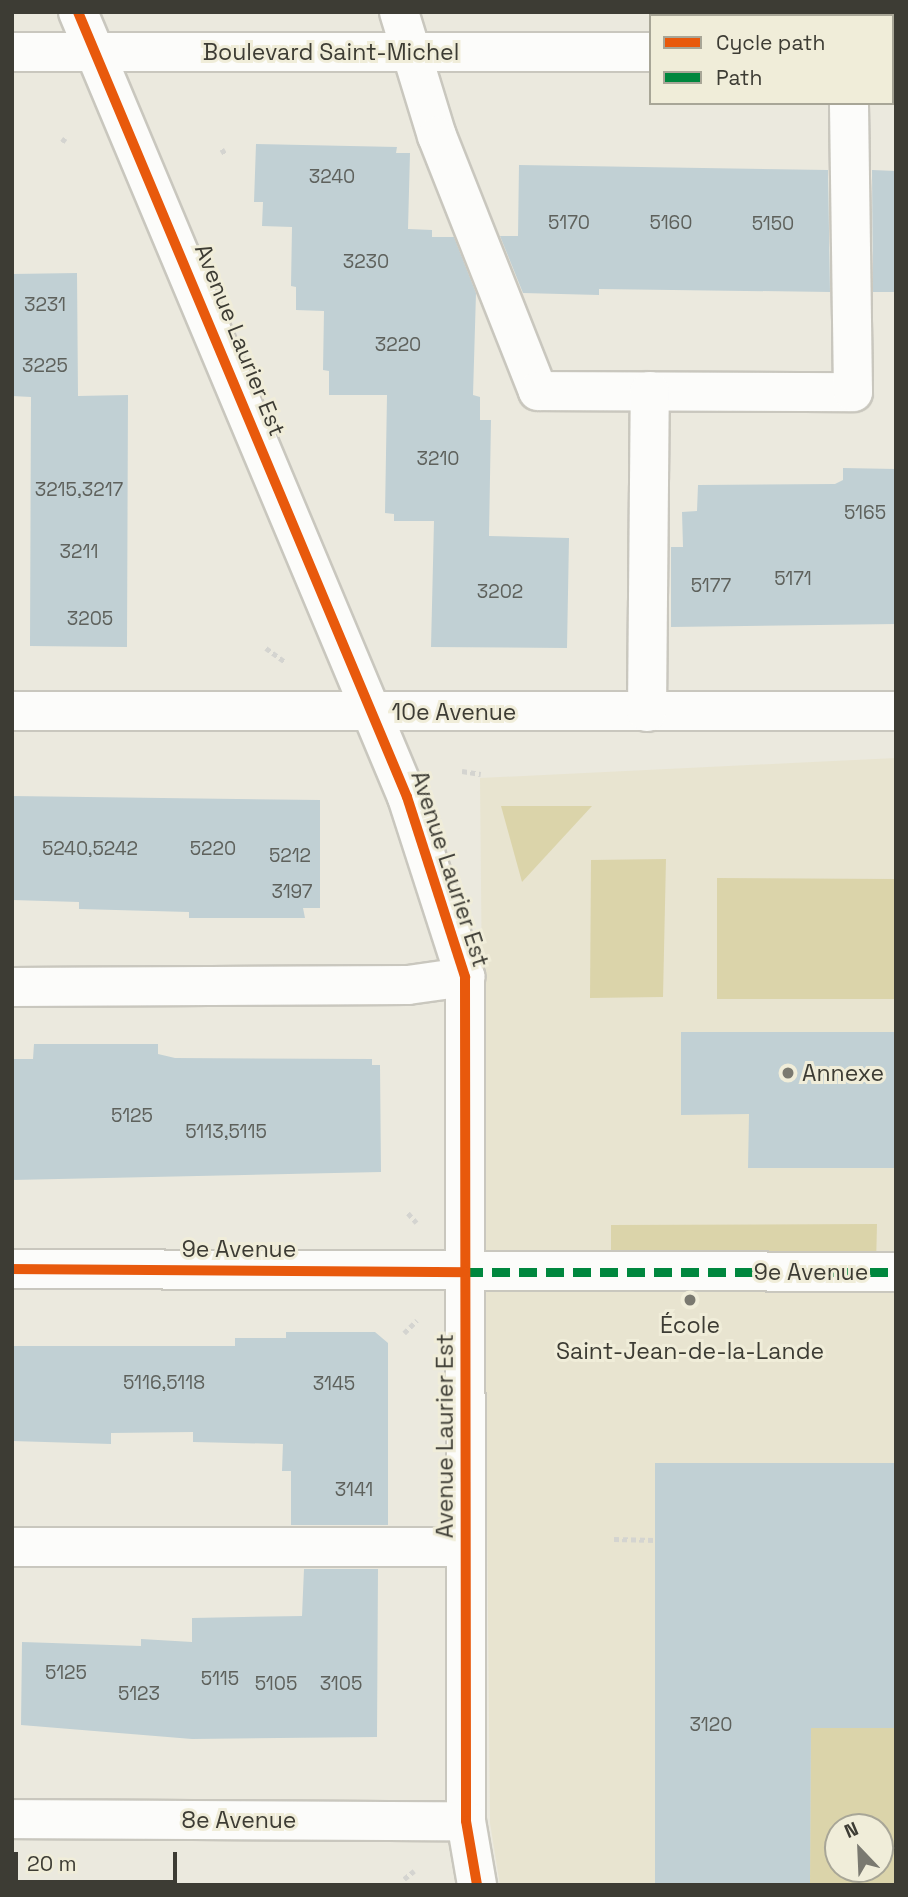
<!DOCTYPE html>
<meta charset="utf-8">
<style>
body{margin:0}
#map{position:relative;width:908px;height:1897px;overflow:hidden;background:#ebe9de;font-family:"Space Grotesk",sans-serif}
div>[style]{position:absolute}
.built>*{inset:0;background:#e8e4d0}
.green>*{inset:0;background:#dbd4aa}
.building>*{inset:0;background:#c1d0d4}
.path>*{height:4.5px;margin-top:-2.25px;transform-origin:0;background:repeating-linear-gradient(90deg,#d4d4d0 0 5px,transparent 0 8.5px)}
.roads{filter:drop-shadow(2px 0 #c9c7be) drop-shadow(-2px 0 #c9c7be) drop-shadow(0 2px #c9c7be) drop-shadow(0 -2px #c9c7be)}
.minor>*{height:38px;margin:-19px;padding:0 19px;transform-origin:19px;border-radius:19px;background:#fcfcfa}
.major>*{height:38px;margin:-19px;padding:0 19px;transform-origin:19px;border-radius:19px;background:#fcfcfa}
.quiet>*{height:9px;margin-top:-4.5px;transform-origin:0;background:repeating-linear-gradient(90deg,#00873e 0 18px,transparent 0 27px)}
.cycleway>*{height:10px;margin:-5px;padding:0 5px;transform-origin:5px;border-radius:5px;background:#e8590c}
.dots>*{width:19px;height:19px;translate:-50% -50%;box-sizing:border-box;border:4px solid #f0edd9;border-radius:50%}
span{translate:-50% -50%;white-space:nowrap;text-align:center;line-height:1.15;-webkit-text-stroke:6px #f0edd9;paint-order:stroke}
.number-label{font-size:19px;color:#5e615c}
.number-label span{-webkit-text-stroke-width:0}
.street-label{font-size:23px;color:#3d3c34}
.poi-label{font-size:23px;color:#3d3c34}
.left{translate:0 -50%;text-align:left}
.frame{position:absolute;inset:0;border:14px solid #3d3c34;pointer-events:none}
.legend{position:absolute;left:649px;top:14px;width:245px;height:91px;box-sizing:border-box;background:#f0edd9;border:2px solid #a8a697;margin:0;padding:9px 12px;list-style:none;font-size:21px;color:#3d3c34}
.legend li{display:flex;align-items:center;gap:14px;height:35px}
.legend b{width:35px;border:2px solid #a8a697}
.north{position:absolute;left:824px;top:1813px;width:70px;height:70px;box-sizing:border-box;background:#f0edd9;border:2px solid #a8a697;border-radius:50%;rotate:337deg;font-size:19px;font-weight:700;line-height:28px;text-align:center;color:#3d3c34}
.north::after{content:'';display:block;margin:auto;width:24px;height:32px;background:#7a7970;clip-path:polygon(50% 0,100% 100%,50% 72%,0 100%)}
.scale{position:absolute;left:14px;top:1852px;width:163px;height:32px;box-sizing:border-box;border:4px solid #3d3c34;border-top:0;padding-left:9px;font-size:21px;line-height:24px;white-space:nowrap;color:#3d3c34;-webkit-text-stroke:5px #f0edd9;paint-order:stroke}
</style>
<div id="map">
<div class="built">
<i style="clip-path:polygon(evenodd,896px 758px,896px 1885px,500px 1885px,490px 1823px,480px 778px,896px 758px,838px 1827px,880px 1827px,880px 1869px,838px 1869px,838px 1827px)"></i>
</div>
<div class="green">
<i style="clip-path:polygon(501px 806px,592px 806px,522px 882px)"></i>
<i style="clip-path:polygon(666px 859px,663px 997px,590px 998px,591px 860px)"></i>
<i style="clip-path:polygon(717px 878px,896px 879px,896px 999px,717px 999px)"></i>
<i style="clip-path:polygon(877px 1224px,876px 1266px,611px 1266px,611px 1225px)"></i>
<i style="clip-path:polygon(evenodd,811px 1657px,873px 1728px,896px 1728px,896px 1885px,810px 1885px,811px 1657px,838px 1827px,880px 1827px,880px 1869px,838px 1869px,838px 1827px)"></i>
</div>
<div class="building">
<i style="clip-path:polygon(256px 144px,397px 147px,396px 153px,410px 153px,408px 229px,432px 230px,432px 237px,454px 237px,476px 293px,473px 395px,480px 397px,480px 420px,491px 420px,489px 536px,569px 538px,567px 648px,431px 647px,434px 521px,394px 521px,394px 514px,385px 513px,387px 395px,329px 395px,329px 371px,323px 370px,324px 311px,296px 310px,296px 287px,291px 286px,292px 227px,262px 226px,263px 202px,254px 202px)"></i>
<i style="clip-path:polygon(519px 165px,828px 170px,830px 292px,599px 289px,599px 295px,523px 293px,500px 236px,518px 236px)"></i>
<i style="clip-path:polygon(872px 170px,896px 171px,896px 292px,873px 292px)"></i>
<i style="clip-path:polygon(77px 273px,78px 396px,128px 395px,127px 647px,30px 646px,31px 397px,12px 396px,12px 274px)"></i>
<i style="clip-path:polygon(843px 468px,896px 469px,896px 624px,671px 627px,671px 547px,683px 547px,682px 512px,697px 511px,698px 485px,835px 484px,843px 480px)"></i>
<i style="clip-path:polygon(12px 796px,320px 800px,320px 908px,303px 908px,305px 918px,189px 918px,189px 912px,79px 909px,79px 902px,12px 900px)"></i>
<i style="clip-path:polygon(681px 1032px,896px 1032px,896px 1168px,748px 1168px,749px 1114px,681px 1115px)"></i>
<i style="clip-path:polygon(34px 1044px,158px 1044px,158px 1054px,175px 1058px,372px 1059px,372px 1065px,380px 1065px,381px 1172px,12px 1180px,12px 1059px,33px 1059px)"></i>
<i style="clip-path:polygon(286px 1332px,375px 1332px,388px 1343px,388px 1525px,291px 1525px,291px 1471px,282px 1471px,283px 1444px,193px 1442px,193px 1432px,111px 1433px,111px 1444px,12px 1441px,12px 1346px,235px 1346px,235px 1338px,286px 1338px)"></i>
<i style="clip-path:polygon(655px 1463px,896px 1463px,896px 1728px,811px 1728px,810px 1885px,655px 1885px)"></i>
<i style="clip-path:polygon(304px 1569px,378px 1569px,377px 1737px,192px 1739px,21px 1725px,22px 1642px,141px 1646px,141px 1639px,192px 1642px,192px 1618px,302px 1616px)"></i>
</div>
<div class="path">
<i style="left:62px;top:142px;width:5px;rotate:-53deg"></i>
<i style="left:222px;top:149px;width:6px;rotate:59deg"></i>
<i style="left:266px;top:648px;width:24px;rotate:36deg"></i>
<i style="left:462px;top:771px;width:19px;rotate:9deg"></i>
<i style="left:408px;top:1213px;width:13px;rotate:48deg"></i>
<i style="left:404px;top:1333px;width:18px;rotate:-45deg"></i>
<i style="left:614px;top:1539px;width:41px;rotate:1.4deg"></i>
<i style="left:404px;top:1879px;width:13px;rotate:-39deg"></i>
</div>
<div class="roads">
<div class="minor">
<i style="left:78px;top:12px;width:851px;rotate:67.26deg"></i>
<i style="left:407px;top:797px;width:189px;rotate:72.1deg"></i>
<i style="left:465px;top:977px;width:844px;rotate:89.93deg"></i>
<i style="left:466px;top:1821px;width:65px;rotate:80.2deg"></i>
<i style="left:399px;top:12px;width:130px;rotate:73deg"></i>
<i style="left:437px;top:136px;width:274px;rotate:68.4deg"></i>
<i style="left:538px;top:391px;width:315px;rotate:0.2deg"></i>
<i style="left:853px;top:392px;width:289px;rotate:-90.8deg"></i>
<i style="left:12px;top:711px;width:884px"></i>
<i style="left:647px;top:712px;width:321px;rotate:-89.5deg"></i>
<i style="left:12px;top:987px;width:396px;rotate:-0.3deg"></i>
<i style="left:408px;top:985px;width:58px;rotate:-8deg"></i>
<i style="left:12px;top:1269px;width:884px;rotate:0.19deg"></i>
<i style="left:12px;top:1547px;width:454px"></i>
<i style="left:12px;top:1819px;width:454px;rotate:0.3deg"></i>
</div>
<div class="major">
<i style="left:12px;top:52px;width:639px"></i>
<i style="left:892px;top:53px;width:4px"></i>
</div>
</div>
<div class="quiet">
<i style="left:465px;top:1272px;width:431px"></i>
</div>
<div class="cycleway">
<i style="left:78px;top:12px;width:851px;rotate:67.26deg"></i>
<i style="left:407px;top:797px;width:189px;rotate:72.1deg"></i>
<i style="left:465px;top:977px;width:844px;rotate:89.93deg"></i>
<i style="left:466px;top:1821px;width:65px;rotate:80.2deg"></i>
<i style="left:12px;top:1269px;width:453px;rotate:0.4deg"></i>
</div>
<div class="dots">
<i style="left:788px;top:1073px;background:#7a7970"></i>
<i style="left:690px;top:1300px;background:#7a7970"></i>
</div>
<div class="number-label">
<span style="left:332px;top:177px">3240</span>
<span style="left:569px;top:223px">5170</span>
<span style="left:671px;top:223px">5160</span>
<span style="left:773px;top:224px">5150</span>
<span style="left:366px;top:262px">3230</span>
<span style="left:45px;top:305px">3231</span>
<span style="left:398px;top:345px">3220</span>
<span style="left:45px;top:366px">3225</span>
<span style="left:438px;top:459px">3210</span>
<span style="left:79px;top:490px">3215,3217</span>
<span style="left:865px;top:513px">5165</span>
<span style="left:79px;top:552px">3211</span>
<span style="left:793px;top:579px">5171</span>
<span style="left:711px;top:586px">5177</span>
<span style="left:500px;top:592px">3202</span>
<span style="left:90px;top:619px">3205</span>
<span style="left:90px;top:849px">5240,5242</span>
<span style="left:213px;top:849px">5220</span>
<span style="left:290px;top:856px">5212</span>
<span style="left:292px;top:892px">3197</span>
<span style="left:132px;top:1116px">5125</span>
<span style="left:226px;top:1132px">5113,5115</span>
<span style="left:164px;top:1383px">5116,5118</span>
<span style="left:334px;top:1384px">3145</span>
<span style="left:354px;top:1490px">3141</span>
<span style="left:66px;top:1673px">5125</span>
<span style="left:220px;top:1679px">5115</span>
<span style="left:276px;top:1684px">5105</span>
<span style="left:341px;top:1684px">3105</span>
<span style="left:139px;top:1694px">5123</span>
<span style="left:711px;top:1725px">3120</span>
</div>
<div class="street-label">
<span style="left:331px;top:52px">Boulevard Saint-Michel</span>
<span style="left:240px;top:340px;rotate:68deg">Avenue Laurier Est</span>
<span style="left:454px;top:712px">10e Avenue</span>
<span style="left:450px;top:869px;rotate:72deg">Avenue Laurier Est</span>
<span style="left:239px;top:1249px">9e Avenue</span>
<span style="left:811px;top:1272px">9e Avenue</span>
<span style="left:445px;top:1436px;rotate:-90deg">Avenue Laurier Est</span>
<span style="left:239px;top:1820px">8e Avenue</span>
</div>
<div class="poi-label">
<span class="left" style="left:802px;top:1073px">Annexe</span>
<span style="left:690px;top:1338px">École<br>Saint-Jean-de-la-Lande</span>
</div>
<div class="frame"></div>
<ul class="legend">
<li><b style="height:9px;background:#e8590c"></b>Cycle path</li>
<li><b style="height:9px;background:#00873e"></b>Path</li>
</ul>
<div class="north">N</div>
<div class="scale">20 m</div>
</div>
